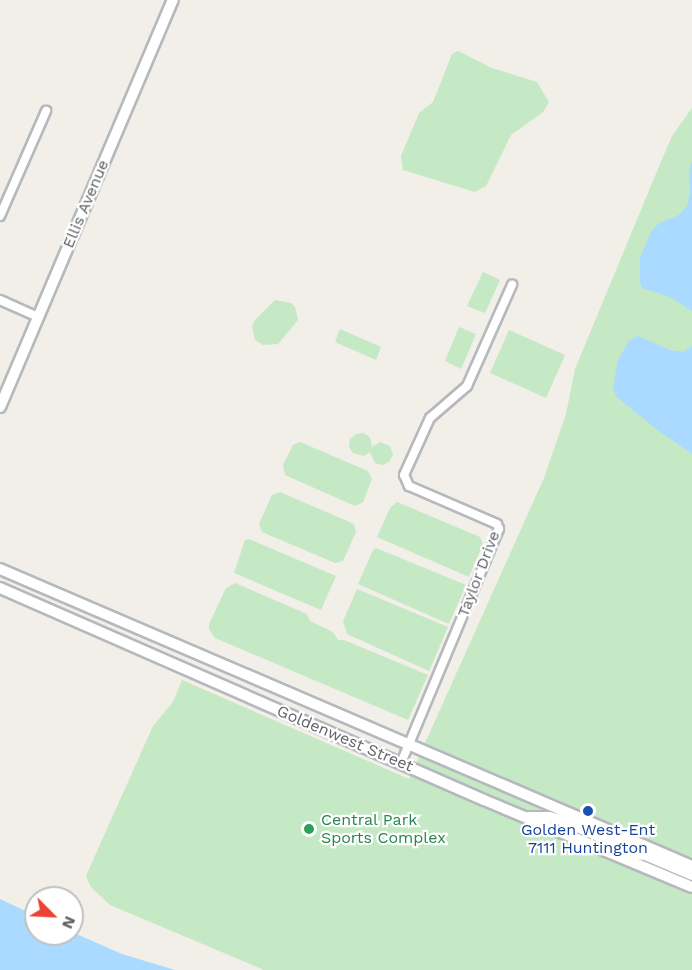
<!DOCTYPE html>
<style>
body{margin:0}
#map{position:relative;width:692px;height:970px;overflow:hidden;background:#f1efe8;font-family:"Work Sans",sans-serif}
div>[style]{position:absolute}
.green>*{inset:0;background:#c5e8c5}
.water>*{inset:0;background:#aadaff}
.roads{filter:drop-shadow(2px 0 #b5b8bc) drop-shadow(-2px 0 #b5b8bc) drop-shadow(0 2px #b5b8bc) drop-shadow(0 -2px #b5b8bc)}
.street>*{height:8px;margin:-4px;padding:0 4px;transform-origin:4px;border-radius:4px;background:#fff}
.secondary>*{height:10px;margin:-5px;padding:0 5px;transform-origin:5px;border-radius:5px;background:#fff}
.dots>*{width:16px;height:16px;translate:-50% -50%;box-sizing:border-box;border:3px solid #fff;border-radius:50%}
span{translate:-50% -50%;white-space:nowrap;text-align:center;line-height:1.15;-webkit-text-stroke:4.5px #fff;paint-order:stroke}
.street-label{font-size:16px;color:#5f6368}
.leisure-label{font-size:16px;color:#27864d}
.left{translate:0 -50%;text-align:left}
.transit-label{font-size:16px;color:#164399}
.north{position:absolute;left:24px;top:886px;width:60px;height:60px;box-sizing:border-box;background:#fff;border:2px solid #bfc1c3;border-radius:50%;rotate:114deg;font-size:16px;font-weight:700;line-height:24px;text-align:center;color:#5f6368}
.north::after{content:'';display:block;margin:auto;width:21px;height:27px;background:#ea4335;clip-path:polygon(50% 0,100% 100%,50% 72%,0 100%)}
</style>
<div id="map">
<div class="green">
<i style="clip-path:polygon(458px 51px,492px 68px,537px 82px,549px 102px,543px 112px,511px 135px,486px 186px,475px 192px,403px 170px,401px 156px,419px 113px,433px 102px,452px 54px)"></i>
<i style="clip-path:polygon(692px 108px,692px 970px,264px 970px,110px 905px,91px 887px,86px 876px,153px 726px,173px 702px,182px 680px,409px 779px,544px 478px,566px 414px,575px 369px,660px 164px,672px 136px)"></i>
<i style="clip-path:polygon(483px 272px,500px 280px,485px 313px,467px 306px)"></i>
<i style="clip-path:polygon(275px 300px,291px 303px,295px 307px,298px 320px,278px 344px,263px 345px,255px 340px,252px 326px,255px 320px)"></i>
<i style="clip-path:polygon(459px 327px,476px 334px,461px 369px,445px 361px)"></i>
<i style="clip-path:polygon(340px 329px,381px 347px,376px 360px,335px 342px)"></i>
<i style="clip-path:polygon(509px 330px,565px 355px,546px 398px,490px 373px)"></i>
<i style="clip-path:polygon(363px 433px,370px 437px,372px 447px,380px 442px,390px 446px,393px 455px,389px 462px,382px 465px,375px 463px,370px 452px,364px 456px,353px 453px,349px 447px,350px 439px,356px 434px)"></i>
<i style="clip-path:polygon(300px 442px,368px 471px,372px 479px,363px 502px,355px 506px,285px 475px,283px 465px,293px 445px)"></i>
<i style="clip-path:polygon(280px 492px,354px 524px,356px 532px,343px 561px,335px 563px,262px 532px,259px 524px,272px 495px)"></i>
<i style="clip-path:polygon(397px 502px,480px 537px,483px 544px,469px 577px,377px 537px,390px 508px)"></i>
<i style="clip-path:polygon(249px 539px,336px 576px,321px 610px,234px 573px,245px 540px)"></i>
<i style="clip-path:polygon(376px 548px,466px 585px,449px 624px,358px 584px,373px 550px)"></i>
<i style="clip-path:polygon(235px 583px,307px 614px,310px 621px,333px 632px,338px 640px,344px 640px,428px 675px,408px 720px,215px 638px,209px 629px,209px 624px,226px 588px)"></i>
<i style="clip-path:polygon(357px 589px,448px 627px,429px 671px,347px 634px,343px 621px)"></i>
</div>
<div class="water">
<i style="clip-path:polygon(692px 161px,692px 311px,670px 297px,642px 288px,640px 281px,640px 258px,651px 232px,659px 223px,679px 215px,687px 206px,690px 193px,689px 169px)"></i>
<i style="clip-path:polygon(638px 336px,670px 350px,683px 352px,692px 346px,692px 454px,656px 429px,616px 396px,613px 388px,618px 360px,629px 341px)"></i>
<i style="clip-path:polygon(0 899px,36px 916px,36px 934px,72px 932px,122px 954px,175px 970px,0 970px)"></i>
</div>
<div class="roads">
<div class="street">
<i style="left:0;top:216px;width:115px;rotate:-66.3deg"></i>
<i style="left:0;top:300px;width:42px;rotate:24.1deg"></i>
<i style="left:401px;top:763px;width:254px;rotate:-67.3deg"></i>
<i style="left:499px;top:529px;width:5px;rotate:-112deg"></i>
<i style="left:497px;top:524px;width:96px;rotate:-156.6deg"></i>
<i style="left:409px;top:486px;width:12px;rotate:-114deg"></i>
<i style="left:404px;top:475px;width:63px;rotate:-65.5deg"></i>
<i style="left:430px;top:418px;width:49px;rotate:-40.9deg"></i>
<i style="left:467px;top:386px;width:111px;rotate:-66deg"></i>
</div>
<div class="secondary">
<i style="left:0;top:407px;width:442px;rotate:-67deg"></i>
<i style="left:0;top:569px;width:753px;rotate:23.23deg"></i>
<i style="left:0;top:588px;width:528px;rotate:23.65deg"></i>
<i style="left:484px;top:800px;width:225px;rotate:22.7deg"></i>
<i style="left:529px;top:817px;width:20px"></i>
<i style="left:549px;top:817px;width:12px;rotate:14deg"></i>
<i style="left:561px;top:820px;width:63px;rotate:23.3deg"></i>
<i style="left:619px;top:845px;width:8px;rotate:7deg"></i>
<i style="left:627px;top:846px;width:7px;rotate:-34deg"></i>
<i style="left:626px;top:859px;width:11px;rotate:-27deg"></i>
<i style="left:636px;top:854px;width:9px;rotate:6deg"></i>
<i style="left:645px;top:855px;width:51px;rotate:23.1deg"></i>
</div>
</div>
<div class="dots">
<i style="left:588px;top:811px;background:#1a4fb4"></i>
<i style="left:309px;top:829px;background:#2e9e5b"></i>
</div>
<div class="street-label">
<span style="left:86px;top:204px;rotate:-67deg">Ellis Avenue</span>
<span style="left:479px;top:574px;rotate:-69deg">Taylor Drive</span>
<span style="left:345px;top:739px;rotate:23deg">Goldenwest Street</span>
</div>
<div class="leisure-label">
<span class="left" style="left:321px;top:829px">Central Park<br>Sports Complex</span>
</div>
<div class="transit-label">
<span style="left:588px;top:839px">Golden West-Ent<br>7111 Huntington</span>
</div>
<div class="north">N</div>
</div>
